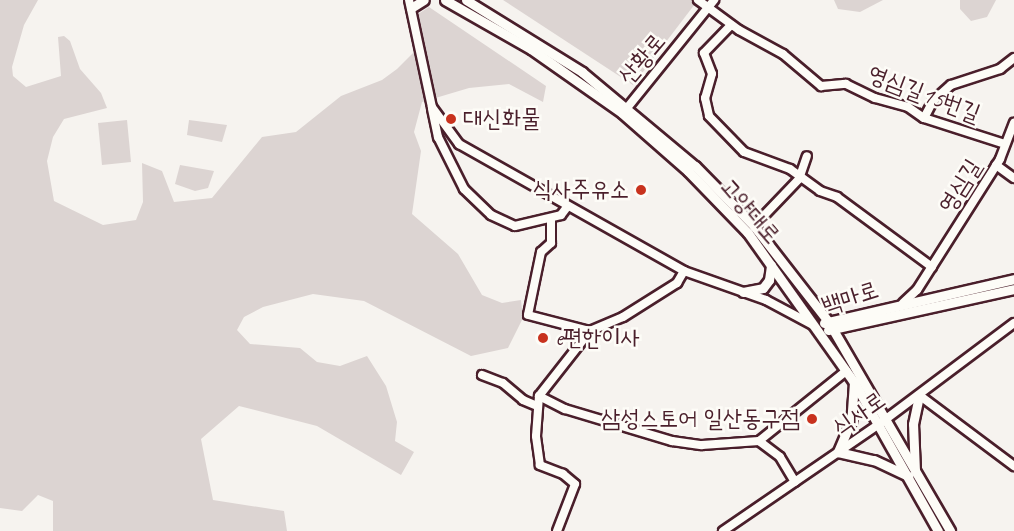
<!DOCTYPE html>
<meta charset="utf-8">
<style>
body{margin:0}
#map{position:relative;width:1014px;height:531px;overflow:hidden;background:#f6f3ef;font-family:Caveat,"Poor Story",sans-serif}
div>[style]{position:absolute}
.green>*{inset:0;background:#dcd4d2}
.roads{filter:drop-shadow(2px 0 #4a1f2b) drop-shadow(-2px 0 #4a1f2b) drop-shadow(0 2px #4a1f2b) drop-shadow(0 -2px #4a1f2b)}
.minor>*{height:8px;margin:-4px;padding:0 4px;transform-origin:4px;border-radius:4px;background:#fdfcf7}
.major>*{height:9px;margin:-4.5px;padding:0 4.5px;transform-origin:4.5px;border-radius:4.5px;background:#fdfcf7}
.dots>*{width:16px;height:16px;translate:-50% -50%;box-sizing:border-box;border:3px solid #fdfcf7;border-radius:50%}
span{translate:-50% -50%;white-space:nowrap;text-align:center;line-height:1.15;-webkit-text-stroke:5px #fdfcf7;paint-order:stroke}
.street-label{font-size:24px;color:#4a1f2b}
.poi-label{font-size:24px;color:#4a1f2b}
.left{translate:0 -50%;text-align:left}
.right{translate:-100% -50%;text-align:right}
</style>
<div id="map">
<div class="green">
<i style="clip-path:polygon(0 0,38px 0,24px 25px,12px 67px,13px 76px,26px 87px,61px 76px,58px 37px,64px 36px,70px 41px,80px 69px,101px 93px,107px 108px,64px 119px,53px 137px,47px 161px,54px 201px,103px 225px,136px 220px,143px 202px,142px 163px,162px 171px,174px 202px,212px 198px,262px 137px,296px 132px,341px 96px,382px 80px,397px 69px,418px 48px,415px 16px,429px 7px,546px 86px,543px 102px,509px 84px,469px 88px,422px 102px,414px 132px,421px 151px,412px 214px,458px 254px,482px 295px,502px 303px,521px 300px,523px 318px,508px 348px,471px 356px,364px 301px,313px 294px,263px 307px,244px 317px,237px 330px,250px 344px,300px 348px,317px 362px,340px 366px,367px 356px,386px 386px,397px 422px,395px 441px,414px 452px,401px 475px,317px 426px,239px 406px,201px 439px,213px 500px,284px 511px,287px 531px,53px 531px,53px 501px,38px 495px,22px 511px,0 508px)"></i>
<i style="clip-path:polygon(503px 0,698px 0,633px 85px)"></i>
<i style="clip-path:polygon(834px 0,883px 0,860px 12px,838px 9px)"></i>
<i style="clip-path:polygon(960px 0,996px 0,987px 17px,971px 21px,960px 9px)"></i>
<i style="clip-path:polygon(127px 120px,131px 162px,102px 165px,98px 123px)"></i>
<i style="clip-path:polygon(189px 120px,227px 125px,222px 142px,187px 135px)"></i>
<i style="clip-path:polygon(180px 165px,214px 171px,208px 188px,195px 191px,175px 184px)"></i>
</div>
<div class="roads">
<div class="minor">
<i style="left:409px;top:0;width:109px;rotate:77.9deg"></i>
<i style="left:432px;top:107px;width:46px;rotate:53.9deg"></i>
<i style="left:459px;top:144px;width:258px;rotate:29.4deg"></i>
<i style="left:684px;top:271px;width:87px;rotate:19.5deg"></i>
<i style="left:766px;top:300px;width:53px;rotate:28deg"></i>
<i style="left:698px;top:0;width:51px;rotate:36.2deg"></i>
<i style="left:739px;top:30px;width:50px;rotate:28.6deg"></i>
<i style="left:783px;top:54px;width:50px;rotate:40.1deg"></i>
<i style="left:821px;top:86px;width:25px;rotate:-5deg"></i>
<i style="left:846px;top:84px;width:32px;rotate:26deg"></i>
<i style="left:875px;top:98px;width:34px;rotate:15deg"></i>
<i style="left:908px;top:107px;width:19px;rotate:35deg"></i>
<i style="left:924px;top:118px;width:85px;rotate:17.8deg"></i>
<i style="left:731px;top:25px;width:39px;rotate:134deg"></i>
<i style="left:704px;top:53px;width:22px;rotate:69deg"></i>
<i style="left:712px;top:74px;width:25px;rotate:106deg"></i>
<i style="left:705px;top:98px;width:18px;rotate:77deg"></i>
<i style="left:709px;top:116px;width:50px;rotate:45.8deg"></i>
<i style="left:744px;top:152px;width:49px;rotate:20.3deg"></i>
<i style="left:790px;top:169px;width:37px;rotate:36deg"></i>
<i style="left:820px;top:191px;width:18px;rotate:19deg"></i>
<i style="left:837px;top:197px;width:118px;rotate:36.4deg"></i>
<i style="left:627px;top:108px;width:139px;rotate:-51.1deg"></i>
<i style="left:432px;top:109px;width:29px;rotate:78deg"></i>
<i style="left:438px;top:137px;width:58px;rotate:63.4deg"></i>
<i style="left:464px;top:189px;width:37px;rotate:44deg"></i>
<i style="left:491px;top:215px;width:26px;rotate:25deg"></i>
<i style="left:515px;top:226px;width:47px;rotate:-13.4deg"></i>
<i style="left:561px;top:215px;width:10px;rotate:-53deg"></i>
<i style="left:924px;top:118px;width:19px;rotate:-62deg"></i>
<i style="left:933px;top:101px;width:24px;rotate:-42deg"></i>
<i style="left:951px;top:85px;width:52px;rotate:-18.1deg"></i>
<i style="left:1000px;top:69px;width:18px;rotate:-38deg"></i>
<i style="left:996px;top:165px;width:22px;rotate:36deg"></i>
<i style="left:551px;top:219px;width:24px;rotate:90deg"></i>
<i style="left:551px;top:243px;width:13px;rotate:138deg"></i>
<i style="left:541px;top:252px;width:64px;rotate:101.7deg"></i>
<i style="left:528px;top:315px;width:64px;rotate:14.5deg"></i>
<i style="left:754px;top:226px;width:65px;rotate:-46.2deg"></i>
<i style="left:799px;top:179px;width:24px;rotate:-71deg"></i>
<i style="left:903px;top:303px;width:19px;rotate:-43deg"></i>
<i style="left:917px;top:290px;width:155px;rotate:-57.6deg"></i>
<i style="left:1000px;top:159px;width:39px;rotate:-69deg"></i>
<i style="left:482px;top:375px;width:22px;rotate:21deg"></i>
<i style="left:503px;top:383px;width:26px;rotate:40deg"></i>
<i style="left:523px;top:400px;width:15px;rotate:23deg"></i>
<i style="left:919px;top:395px;width:119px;rotate:36.8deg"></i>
<i style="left:539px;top:396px;width:29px;rotate:27deg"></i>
<i style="left:565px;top:409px;width:112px;rotate:16.7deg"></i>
<i style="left:672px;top:441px;width:30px;rotate:8deg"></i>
<i style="left:702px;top:445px;width:57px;rotate:-4deg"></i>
<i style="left:759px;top:441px;width:26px;rotate:37deg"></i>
<i style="left:780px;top:457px;width:29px;rotate:59deg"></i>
<i style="left:759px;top:441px;width:112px;rotate:-38.8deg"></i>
<i style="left:557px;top:531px;width:50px;rotate:-69deg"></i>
<i style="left:575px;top:484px;width:16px;rotate:-140deg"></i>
<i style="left:563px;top:474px;width:25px;rotate:-159deg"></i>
<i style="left:540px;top:465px;width:29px;rotate:-98deg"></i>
<i style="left:536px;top:436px;width:40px;rotate:-85.7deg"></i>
<i style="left:539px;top:396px;width:83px;rotate:-51.9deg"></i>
<i style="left:590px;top:331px;width:36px;rotate:-23deg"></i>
<i style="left:623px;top:317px;width:64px;rotate:-32.2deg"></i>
<i style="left:677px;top:283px;width:14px;rotate:-60deg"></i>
<i style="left:723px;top:531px;width:188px;rotate:-34.4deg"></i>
<i style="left:878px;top:425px;width:170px;rotate:-36.9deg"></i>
</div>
<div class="major">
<i style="left:445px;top:0;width:99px;rotate:29.7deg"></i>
<i style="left:531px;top:49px;width:111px;rotate:35.1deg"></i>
<i style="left:622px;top:113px;width:88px;rotate:41.3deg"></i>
<i style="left:688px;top:171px;width:86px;rotate:45.9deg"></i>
<i style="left:748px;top:233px;width:183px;rotate:54.6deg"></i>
<i style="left:854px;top:382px;width:171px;rotate:60.6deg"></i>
<i style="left:466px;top:0;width:137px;rotate:31.8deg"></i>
<i style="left:582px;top:72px;width:147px;rotate:39.8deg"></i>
<i style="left:695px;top:166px;width:84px;rotate:45.5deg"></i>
<i style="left:754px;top:226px;width:120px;rotate:52.1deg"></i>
<i style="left:828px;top:321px;width:243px;rotate:59.8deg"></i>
<i style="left:411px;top:8px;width:15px;rotate:-32deg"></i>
<i style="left:743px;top:292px;width:20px;rotate:-11deg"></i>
<i style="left:763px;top:288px;width:10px;rotate:-53deg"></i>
<i style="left:769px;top:280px;width:15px;rotate:-82deg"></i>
<i style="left:824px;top:323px;width:195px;rotate:-13deg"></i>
<i style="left:828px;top:330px;width:190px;rotate:-12.4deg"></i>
<i style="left:854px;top:382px;width:39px;rotate:94deg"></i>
<i style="left:851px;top:421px;width:34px;rotate:113deg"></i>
<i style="left:838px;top:452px;width:37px;rotate:13deg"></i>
<i style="left:874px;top:460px;width:38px;rotate:25deg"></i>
<i style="left:915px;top:471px;width:47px;rotate:-92.4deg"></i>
<i style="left:913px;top:424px;width:30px;rotate:-78deg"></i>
</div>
</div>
<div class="dots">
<i style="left:451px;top:119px;background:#c8321e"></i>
<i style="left:641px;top:190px;background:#c8321e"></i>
<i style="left:543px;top:338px;background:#c8321e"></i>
<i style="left:812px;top:419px;background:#c8321e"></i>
</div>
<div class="street-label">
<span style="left:642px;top:59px;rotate:-50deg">산황로</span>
<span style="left:924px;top:94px;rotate:21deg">영심길15번길</span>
<span style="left:960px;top:186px;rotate:-58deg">영심길</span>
<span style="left:750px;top:211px;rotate:49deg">고양대로</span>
<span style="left:850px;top:298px;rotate:-18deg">백마로</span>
<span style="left:859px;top:414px;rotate:-35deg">식사로</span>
</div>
<div class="poi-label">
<span class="left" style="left:463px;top:119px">대신화물</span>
<span class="right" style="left:629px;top:190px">식사주유소</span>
<span class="left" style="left:555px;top:338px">e편한이사</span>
<span class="right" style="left:800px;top:419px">삼성스토어 일산동구점</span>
</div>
</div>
